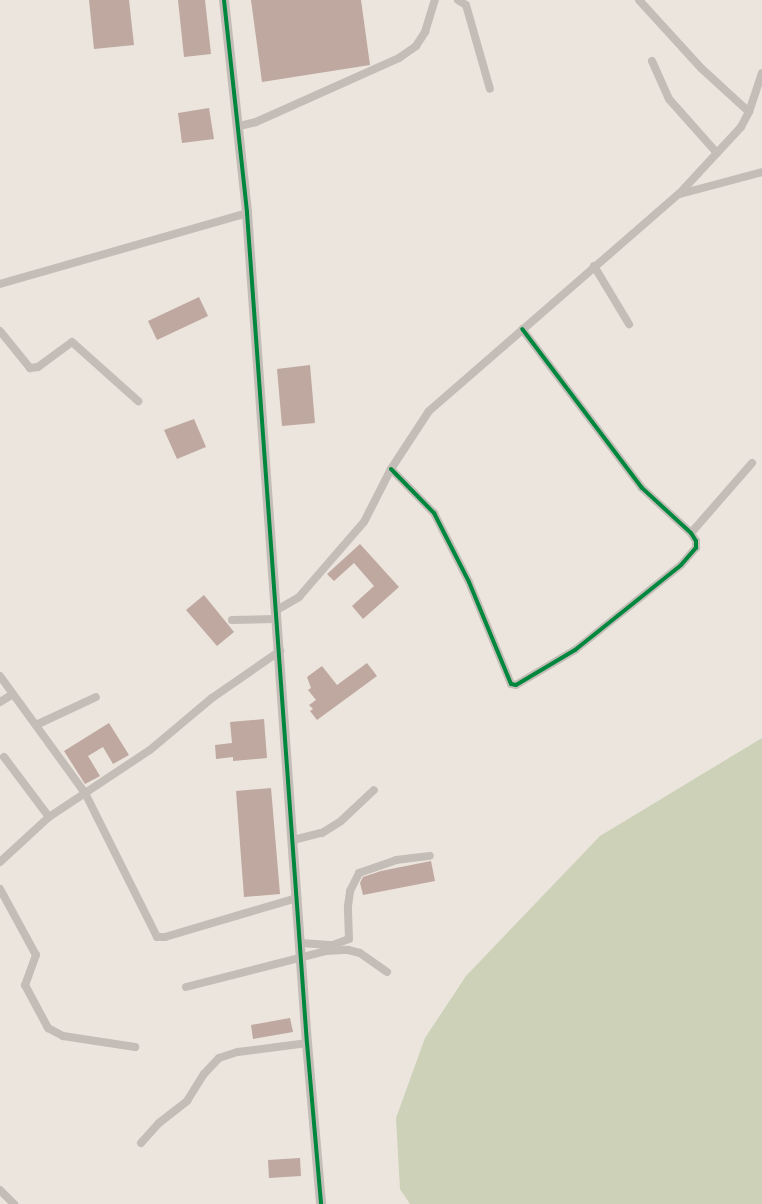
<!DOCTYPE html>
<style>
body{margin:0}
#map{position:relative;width:762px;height:1204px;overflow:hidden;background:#ebe5de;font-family:Mulish,sans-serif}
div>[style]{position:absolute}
.green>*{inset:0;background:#ccd1b8}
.building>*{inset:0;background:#bfa89f}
.minor>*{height:8px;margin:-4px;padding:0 4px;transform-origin:4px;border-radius:4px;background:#c4bdb7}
.tertiary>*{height:10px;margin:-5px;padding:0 5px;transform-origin:5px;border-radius:5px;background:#c4bdb7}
.cycleway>*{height:4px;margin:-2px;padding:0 2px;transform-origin:2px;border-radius:2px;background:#00873e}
span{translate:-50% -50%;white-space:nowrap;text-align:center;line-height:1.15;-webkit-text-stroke:3px #f9efe4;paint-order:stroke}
</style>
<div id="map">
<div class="green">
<i style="clip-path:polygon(762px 738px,762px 1204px,410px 1204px,400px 1189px,396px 1118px,425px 1038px,466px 976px,600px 836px)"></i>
</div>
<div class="building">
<i style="clip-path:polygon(89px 0,129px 0,134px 45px,94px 49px)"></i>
<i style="clip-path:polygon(178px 0,205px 0,211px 54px,184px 57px)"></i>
<i style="clip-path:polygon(251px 0,361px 0,370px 65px,262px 82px)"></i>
<i style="clip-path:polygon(209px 108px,214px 139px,182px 143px,178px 113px)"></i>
<i style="clip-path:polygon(199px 297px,208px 316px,157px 340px,148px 321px)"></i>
<i style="clip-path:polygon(310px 365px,315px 423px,282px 426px,277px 369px)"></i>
<i style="clip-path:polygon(194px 419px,206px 447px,177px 459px,164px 430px)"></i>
<i style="clip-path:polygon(360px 544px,399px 587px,363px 619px,352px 606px,374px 586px,354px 563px,334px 581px,327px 574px)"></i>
<i style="clip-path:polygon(204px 595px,234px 632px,217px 646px,186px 610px)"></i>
<i style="clip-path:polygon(367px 663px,377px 676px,317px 720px,310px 711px,313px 709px,309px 705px,316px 700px,308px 690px,311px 688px,307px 677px,322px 666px,337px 685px)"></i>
<i style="clip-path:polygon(264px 719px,267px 758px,233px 761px,233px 757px,216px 759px,215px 745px,232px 743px,230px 722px)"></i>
<i style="clip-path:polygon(109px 723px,129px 755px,113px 764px,103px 747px,88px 756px,100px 776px,85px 784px,64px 751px)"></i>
<i style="clip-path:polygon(271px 788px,280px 894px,244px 897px,236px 791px)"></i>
<i style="clip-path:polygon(431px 861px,435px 881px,363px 895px,360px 883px,363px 877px,381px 871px)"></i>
<i style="clip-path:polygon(290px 1018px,293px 1032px,253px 1039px,251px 1025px)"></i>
<i style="clip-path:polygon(300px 1158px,301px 1176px,269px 1178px,268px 1160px)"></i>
</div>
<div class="minor">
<i style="left:458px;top:0;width:9px;rotate:32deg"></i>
<i style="left:466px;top:5px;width:87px;rotate:74.1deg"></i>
<i style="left:639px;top:0;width:92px;rotate:47.6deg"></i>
<i style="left:701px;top:68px;width:65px;rotate:42.5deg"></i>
<i style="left:652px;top:61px;width:42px;rotate:65.9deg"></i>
<i style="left:669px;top:99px;width:72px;rotate:48.4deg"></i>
<i style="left:239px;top:126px;width:17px;rotate:-13deg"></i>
<i style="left:256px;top:122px;width:157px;rotate:-24.1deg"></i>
<i style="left:399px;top:58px;width:21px;rotate:-35deg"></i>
<i style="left:416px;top:46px;width:17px;rotate:-57deg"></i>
<i style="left:425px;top:32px;width:34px;rotate:-73deg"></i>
<i style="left:680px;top:194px;width:85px;rotate:-15deg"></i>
<i style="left:594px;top:266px;width:68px;rotate:58.9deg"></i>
<i style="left:0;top:284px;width:257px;rotate:-16deg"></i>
<i style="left:0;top:331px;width:48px;rotate:51deg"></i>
<i style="left:30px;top:368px;width:8px;rotate:-7deg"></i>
<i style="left:38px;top:367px;width:42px;rotate:-36.3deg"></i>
<i style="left:72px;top:342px;width:89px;rotate:41.8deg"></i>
<i style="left:391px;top:469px;width:62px;rotate:45.7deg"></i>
<i style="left:434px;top:513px;width:77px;rotate:63.1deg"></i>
<i style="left:469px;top:582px;width:110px;rotate:67.6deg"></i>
<i style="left:511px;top:684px;width:5px;rotate:11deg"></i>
<i style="left:516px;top:685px;width:69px;rotate:-30.7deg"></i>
<i style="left:575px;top:650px;width:136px;rotate:-38.7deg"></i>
<i style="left:681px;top:565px;width:23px;rotate:-49deg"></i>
<i style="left:696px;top:548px;width:7px;rotate:-90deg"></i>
<i style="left:696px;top:541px;width:9px;rotate:-122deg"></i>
<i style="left:691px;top:533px;width:67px;rotate:-137.4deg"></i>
<i style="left:642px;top:488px;width:199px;rotate:-127deg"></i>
<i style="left:691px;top:533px;width:93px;rotate:-48.9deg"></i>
<i style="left:275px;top:611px;width:28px;rotate:-30deg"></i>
<i style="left:299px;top:597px;width:99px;rotate:-49.1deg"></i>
<i style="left:364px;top:522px;width:59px;rotate:-63deg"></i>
<i style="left:391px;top:469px;width:69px;rotate:-56.8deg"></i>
<i style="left:429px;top:411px;width:331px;rotate:-41deg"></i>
<i style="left:679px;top:194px;width:91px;rotate:-47.2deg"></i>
<i style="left:741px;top:127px;width:17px;rotate:-62deg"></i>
<i style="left:749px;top:112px;width:41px;rotate:-71.6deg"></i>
<i style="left:232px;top:620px;width:43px;rotate:-1.3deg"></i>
<i style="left:0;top:676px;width:145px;rotate:54deg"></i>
<i style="left:85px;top:793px;width:161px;rotate:63.4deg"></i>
<i style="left:157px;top:937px;width:8px"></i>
<i style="left:165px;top:937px;width:138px;rotate:-16.5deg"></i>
<i style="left:0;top:702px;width:15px;rotate:-32deg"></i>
<i style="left:36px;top:725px;width:66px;rotate:-25deg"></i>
<i style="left:4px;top:757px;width:75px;rotate:53.1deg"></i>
<i style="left:293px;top:840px;width:30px;rotate:-14deg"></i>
<i style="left:322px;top:833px;width:22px;rotate:-32deg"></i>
<i style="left:341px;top:821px;width:45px;rotate:-43.2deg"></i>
<i style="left:0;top:862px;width:67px;rotate:-42.6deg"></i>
<i style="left:49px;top:817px;width:121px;rotate:-33.6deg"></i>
<i style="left:150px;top:750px;width:81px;rotate:-40deg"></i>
<i style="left:212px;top:698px;width:83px;rotate:-34.7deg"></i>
<i style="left:0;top:889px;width:75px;rotate:61.4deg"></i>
<i style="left:36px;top:955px;width:32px;rotate:110deg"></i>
<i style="left:25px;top:985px;width:49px;rotate:61.9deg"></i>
<i style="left:48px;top:1028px;width:17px;rotate:28deg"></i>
<i style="left:63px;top:1036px;width:73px;rotate:8.7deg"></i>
<i style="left:301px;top:943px;width:32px;rotate:4deg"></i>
<i style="left:333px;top:945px;width:17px;rotate:-21deg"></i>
<i style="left:349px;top:939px;width:33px;rotate:-92deg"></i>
<i style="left:348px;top:906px;width:15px;rotate:-82deg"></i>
<i style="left:350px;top:891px;width:20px;rotate:-63deg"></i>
<i style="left:359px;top:873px;width:39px;rotate:-19deg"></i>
<i style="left:396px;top:860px;width:34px;rotate:-7deg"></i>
<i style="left:186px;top:987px;width:145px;rotate:-14.4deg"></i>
<i style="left:326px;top:951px;width:22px;rotate:-3deg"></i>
<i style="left:348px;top:950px;width:12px;rotate:14deg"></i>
<i style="left:360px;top:953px;width:33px;rotate:35deg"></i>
<i style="left:141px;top:1143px;width:27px;rotate:-48deg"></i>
<i style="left:159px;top:1123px;width:36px;rotate:-38deg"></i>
<i style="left:187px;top:1101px;width:32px;rotate:-58deg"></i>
<i style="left:204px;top:1074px;width:22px;rotate:-47deg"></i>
<i style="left:219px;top:1058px;width:20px;rotate:-18deg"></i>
<i style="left:238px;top:1052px;width:70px;rotate:-7.4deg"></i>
<i style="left:0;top:1190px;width:20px;rotate:45deg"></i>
</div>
<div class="tertiary">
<i style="left:224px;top:0;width:214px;rotate:83.8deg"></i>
<i style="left:247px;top:213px;width:832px;rotate:85.87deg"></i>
<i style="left:307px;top:1043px;width:162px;rotate:85deg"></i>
</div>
<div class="cycleway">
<i style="left:224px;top:0;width:214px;rotate:83.8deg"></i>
<i style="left:247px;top:213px;width:832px;rotate:85.87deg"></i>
<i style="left:307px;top:1043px;width:162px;rotate:85deg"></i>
<i style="left:391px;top:469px;width:62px;rotate:45.7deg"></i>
<i style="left:434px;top:513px;width:77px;rotate:63.1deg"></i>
<i style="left:469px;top:582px;width:110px;rotate:67.6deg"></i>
<i style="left:511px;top:684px;width:5px;rotate:11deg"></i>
<i style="left:516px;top:685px;width:69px;rotate:-30.7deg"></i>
<i style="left:575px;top:650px;width:136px;rotate:-38.7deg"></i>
<i style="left:681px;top:565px;width:23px;rotate:-49deg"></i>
<i style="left:696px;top:548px;width:7px;rotate:-90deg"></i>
<i style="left:696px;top:541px;width:9px;rotate:-122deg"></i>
<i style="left:691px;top:533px;width:67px;rotate:-137.4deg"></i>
<i style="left:642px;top:488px;width:199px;rotate:-127deg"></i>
</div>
</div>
